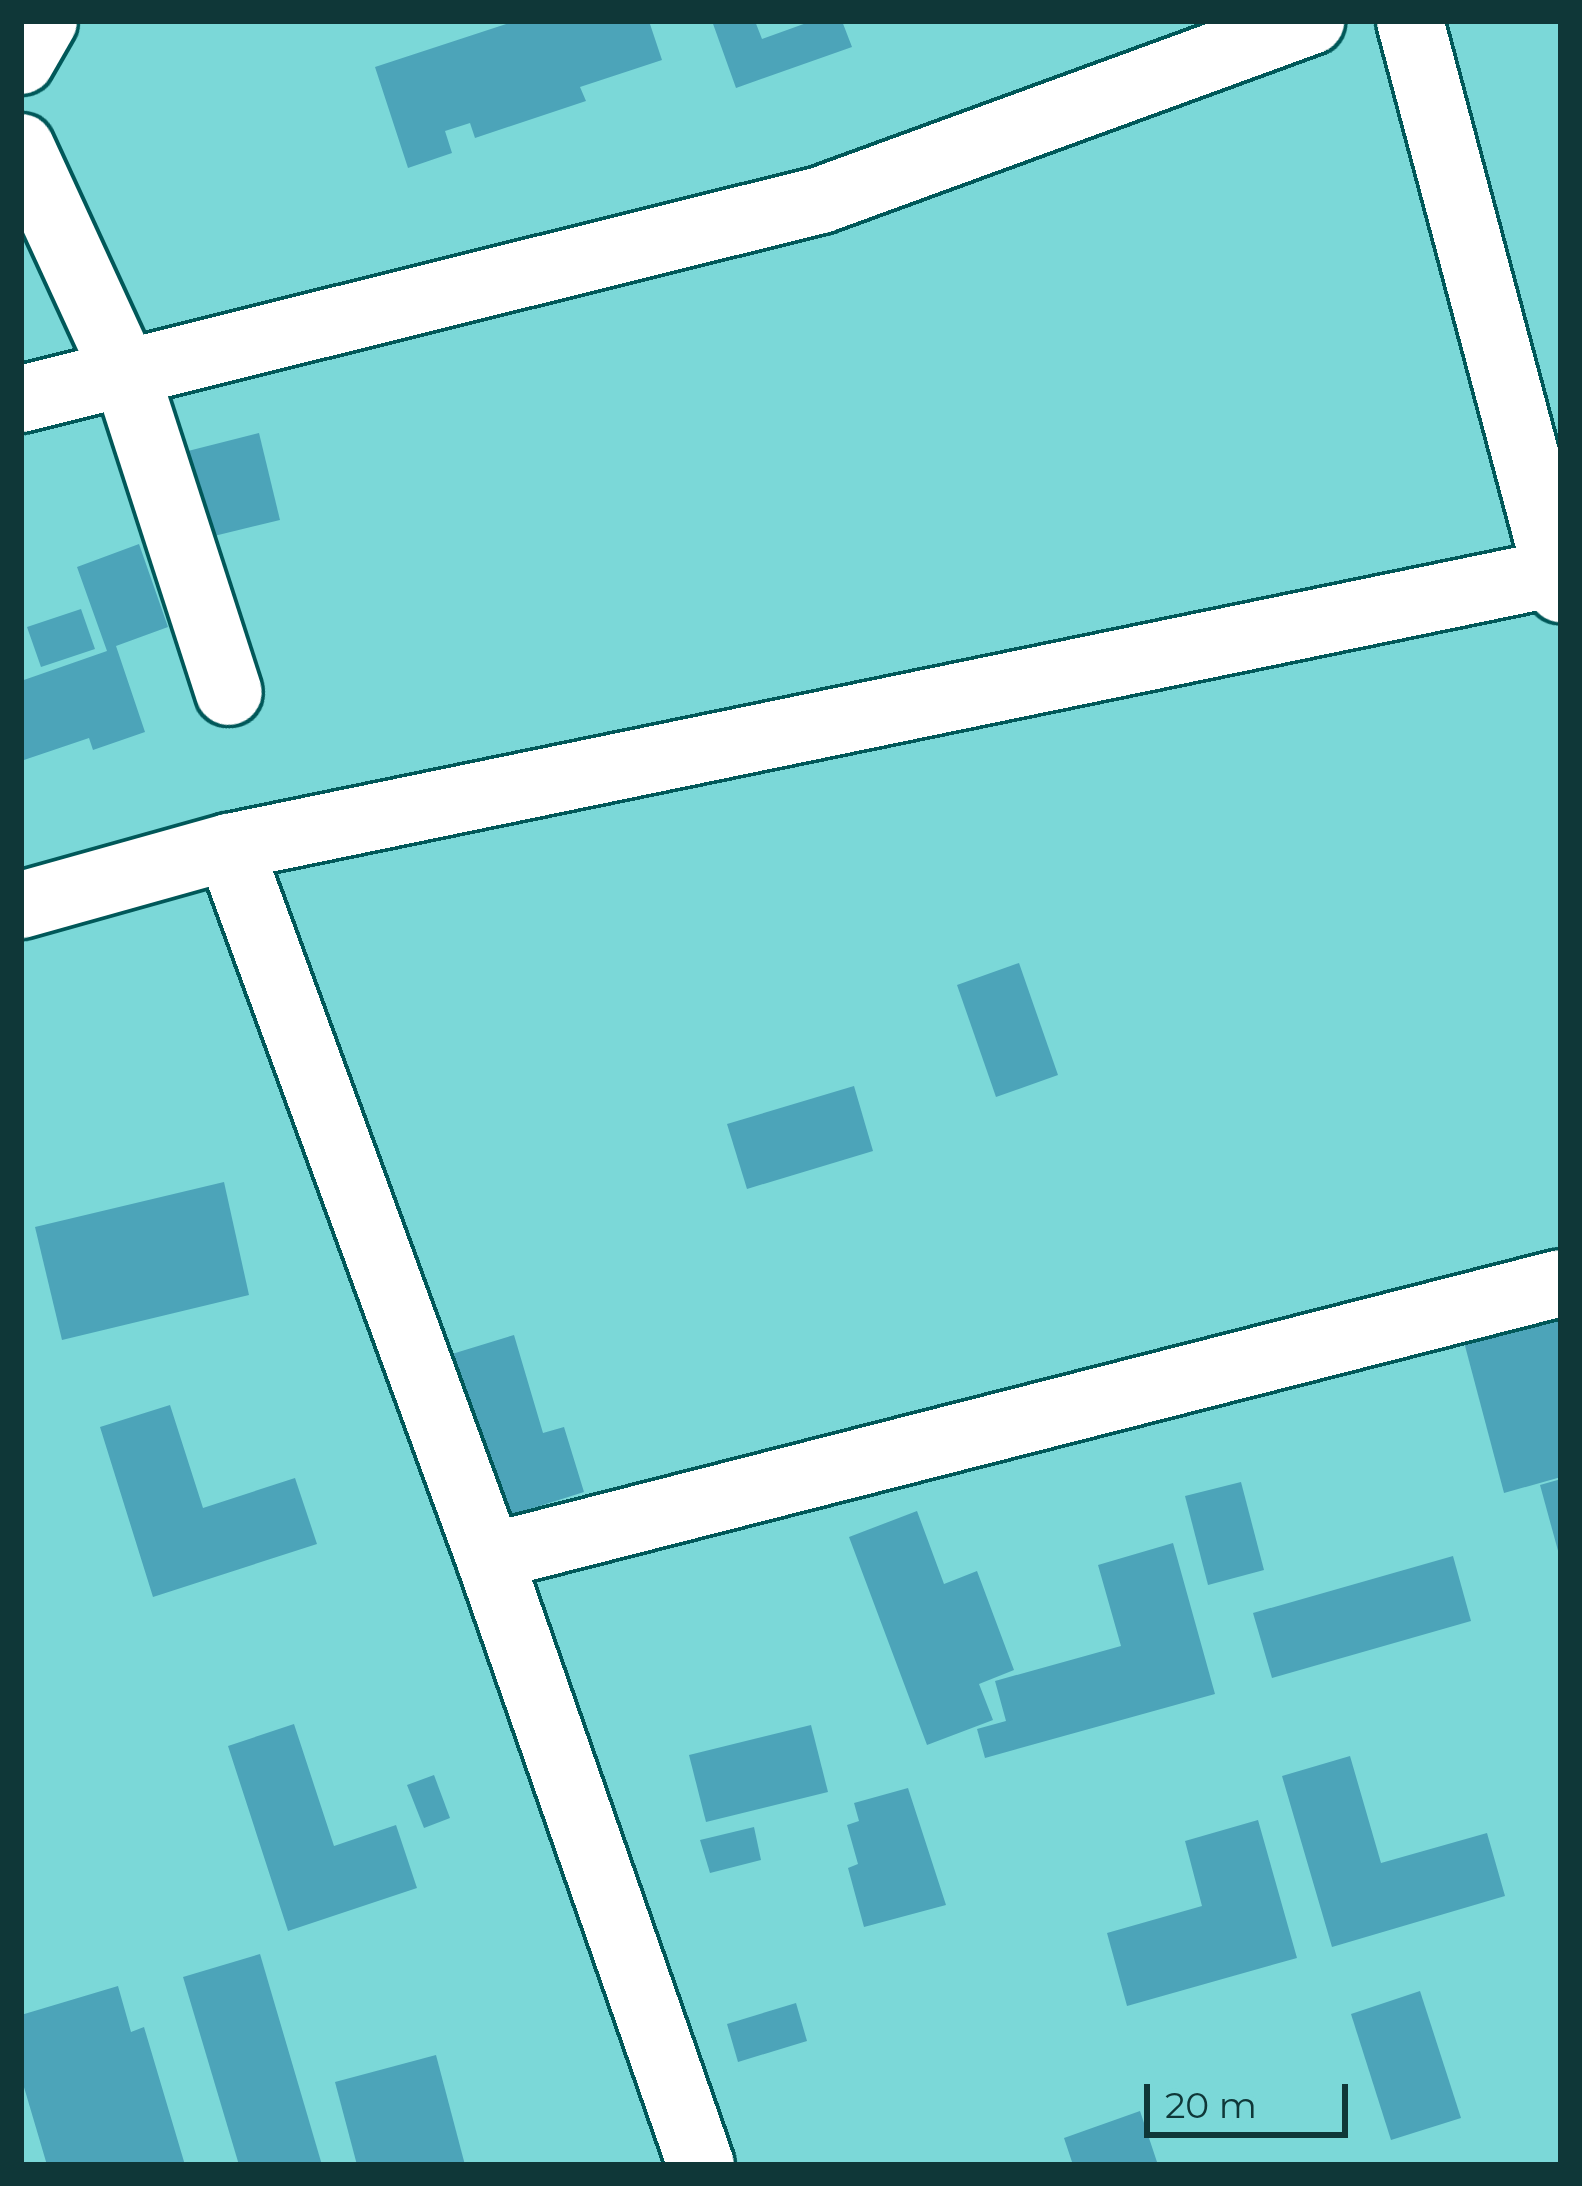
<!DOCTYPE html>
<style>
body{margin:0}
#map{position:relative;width:1582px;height:2186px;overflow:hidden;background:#7bd8d8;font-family:Montserrat,sans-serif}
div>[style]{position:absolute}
.building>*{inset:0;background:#4ca4b9}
.roads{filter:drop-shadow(3px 0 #015859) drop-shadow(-3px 0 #015859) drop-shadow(0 3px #015859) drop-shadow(0 -3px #015859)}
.minor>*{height:66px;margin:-33px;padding:0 33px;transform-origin:33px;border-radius:33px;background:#fff}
span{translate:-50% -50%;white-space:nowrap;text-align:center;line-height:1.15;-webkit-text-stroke:12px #7bd8d8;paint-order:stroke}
.frame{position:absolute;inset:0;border:24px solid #0f3738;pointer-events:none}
.scale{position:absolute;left:1144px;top:2084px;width:204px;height:54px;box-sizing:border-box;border:6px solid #0f3738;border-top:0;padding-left:15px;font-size:36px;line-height:42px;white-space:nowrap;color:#0f3738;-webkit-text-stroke:9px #7bd8d8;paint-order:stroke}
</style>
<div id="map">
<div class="building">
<i style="clip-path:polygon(515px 21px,649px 21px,662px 60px,580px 87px,586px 101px,475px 138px,470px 123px,445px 131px,452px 153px,408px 168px,375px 67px)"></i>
<i style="clip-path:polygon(712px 21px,755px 21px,762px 39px,812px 21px,842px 21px,852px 47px,736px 88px)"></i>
<i style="clip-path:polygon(259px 433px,280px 520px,210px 537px,188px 451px)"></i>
<i style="clip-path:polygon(139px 544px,168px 627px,116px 646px,145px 732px,93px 750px,89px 738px,21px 761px,21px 681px,107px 651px,77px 567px)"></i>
<i style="clip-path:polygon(81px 609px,95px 649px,41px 667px,27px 627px)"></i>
<i style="clip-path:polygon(1019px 963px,1058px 1075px,996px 1097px,957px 985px)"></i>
<i style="clip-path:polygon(854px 1086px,873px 1151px,747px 1189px,727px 1124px)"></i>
<i style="clip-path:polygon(224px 1182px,249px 1295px,62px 1340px,35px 1227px)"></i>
<i style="clip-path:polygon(1561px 1316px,1561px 1477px,1504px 1493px,1464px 1342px)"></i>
<i style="clip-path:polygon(514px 1335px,543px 1433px,564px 1427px,584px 1492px,502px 1518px,452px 1354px)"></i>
<i style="clip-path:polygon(170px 1405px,203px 1508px,295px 1478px,317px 1544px,153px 1597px,100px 1427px)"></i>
<i style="clip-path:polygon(1561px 1479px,1561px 1557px,1560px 1558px,1540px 1485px)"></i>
<i style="clip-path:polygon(1241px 1482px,1264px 1570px,1208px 1585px,1185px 1496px)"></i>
<i style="clip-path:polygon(917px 1511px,944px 1584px,977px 1571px,1014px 1670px,979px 1684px,993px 1720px,927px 1745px,849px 1537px)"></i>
<i style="clip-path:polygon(1173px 1543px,1215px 1694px,985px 1758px,977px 1729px,1006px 1721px,995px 1681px,1121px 1646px,1098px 1565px)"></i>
<i style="clip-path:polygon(1453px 1556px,1471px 1621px,1272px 1678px,1253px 1613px)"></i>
<i style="clip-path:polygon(294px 1724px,334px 1846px,396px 1825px,417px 1888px,288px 1931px,228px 1746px)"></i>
<i style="clip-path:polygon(811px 1725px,828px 1792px,706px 1822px,689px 1755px)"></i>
<i style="clip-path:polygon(1350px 1756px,1381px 1863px,1487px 1833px,1505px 1896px,1332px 1947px,1282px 1776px)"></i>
<i style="clip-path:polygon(434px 1775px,450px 1818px,424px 1828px,407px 1785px)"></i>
<i style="clip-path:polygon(908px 1788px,946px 1905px,864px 1927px,848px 1868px,858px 1864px,847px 1825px,859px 1821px,854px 1803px)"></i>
<i style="clip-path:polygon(1258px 1820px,1297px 1958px,1127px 2006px,1107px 1933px,1202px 1906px,1185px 1841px)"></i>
<i style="clip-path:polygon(754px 1827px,761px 1860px,710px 1873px,700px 1840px)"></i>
<i style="clip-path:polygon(260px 1954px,322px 2165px,239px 2165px,183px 1977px)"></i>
<i style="clip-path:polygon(118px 1986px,131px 2032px,144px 2027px,185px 2165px,47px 2165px,21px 2077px,21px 2015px)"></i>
<i style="clip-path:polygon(1420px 1991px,1461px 2118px,1391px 2140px,1351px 2014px)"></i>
<i style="clip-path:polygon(796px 2003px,807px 2041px,738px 2062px,727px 2024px)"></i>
<i style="clip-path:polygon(436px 2055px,465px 2165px,357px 2165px,335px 2082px)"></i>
<i style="clip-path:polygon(1140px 2111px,1158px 2165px,1073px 2165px,1064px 2138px)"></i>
</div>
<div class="roads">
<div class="minor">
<i style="left:1410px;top:21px;width:588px;rotate:75.11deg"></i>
<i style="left:21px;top:61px;width:46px;rotate:-60.1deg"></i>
<i style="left:21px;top:147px;width:253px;rotate:65.3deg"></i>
<i style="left:127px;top:377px;width:331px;rotate:72.1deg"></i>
<i style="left:21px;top:399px;width:824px;rotate:-13.97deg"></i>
<i style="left:821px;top:200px;width:522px;rotate:-20.07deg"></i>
<i style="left:229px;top:847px;width:756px;rotate:69.89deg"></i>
<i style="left:489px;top:1557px;width:644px;rotate:70.78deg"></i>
<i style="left:21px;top:905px;width:216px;rotate:-15.6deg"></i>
<i style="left:229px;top:847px;width:1360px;rotate:-11.67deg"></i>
<i style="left:489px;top:1557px;width:1106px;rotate:-14.34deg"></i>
</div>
</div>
<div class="frame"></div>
<div class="scale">20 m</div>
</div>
